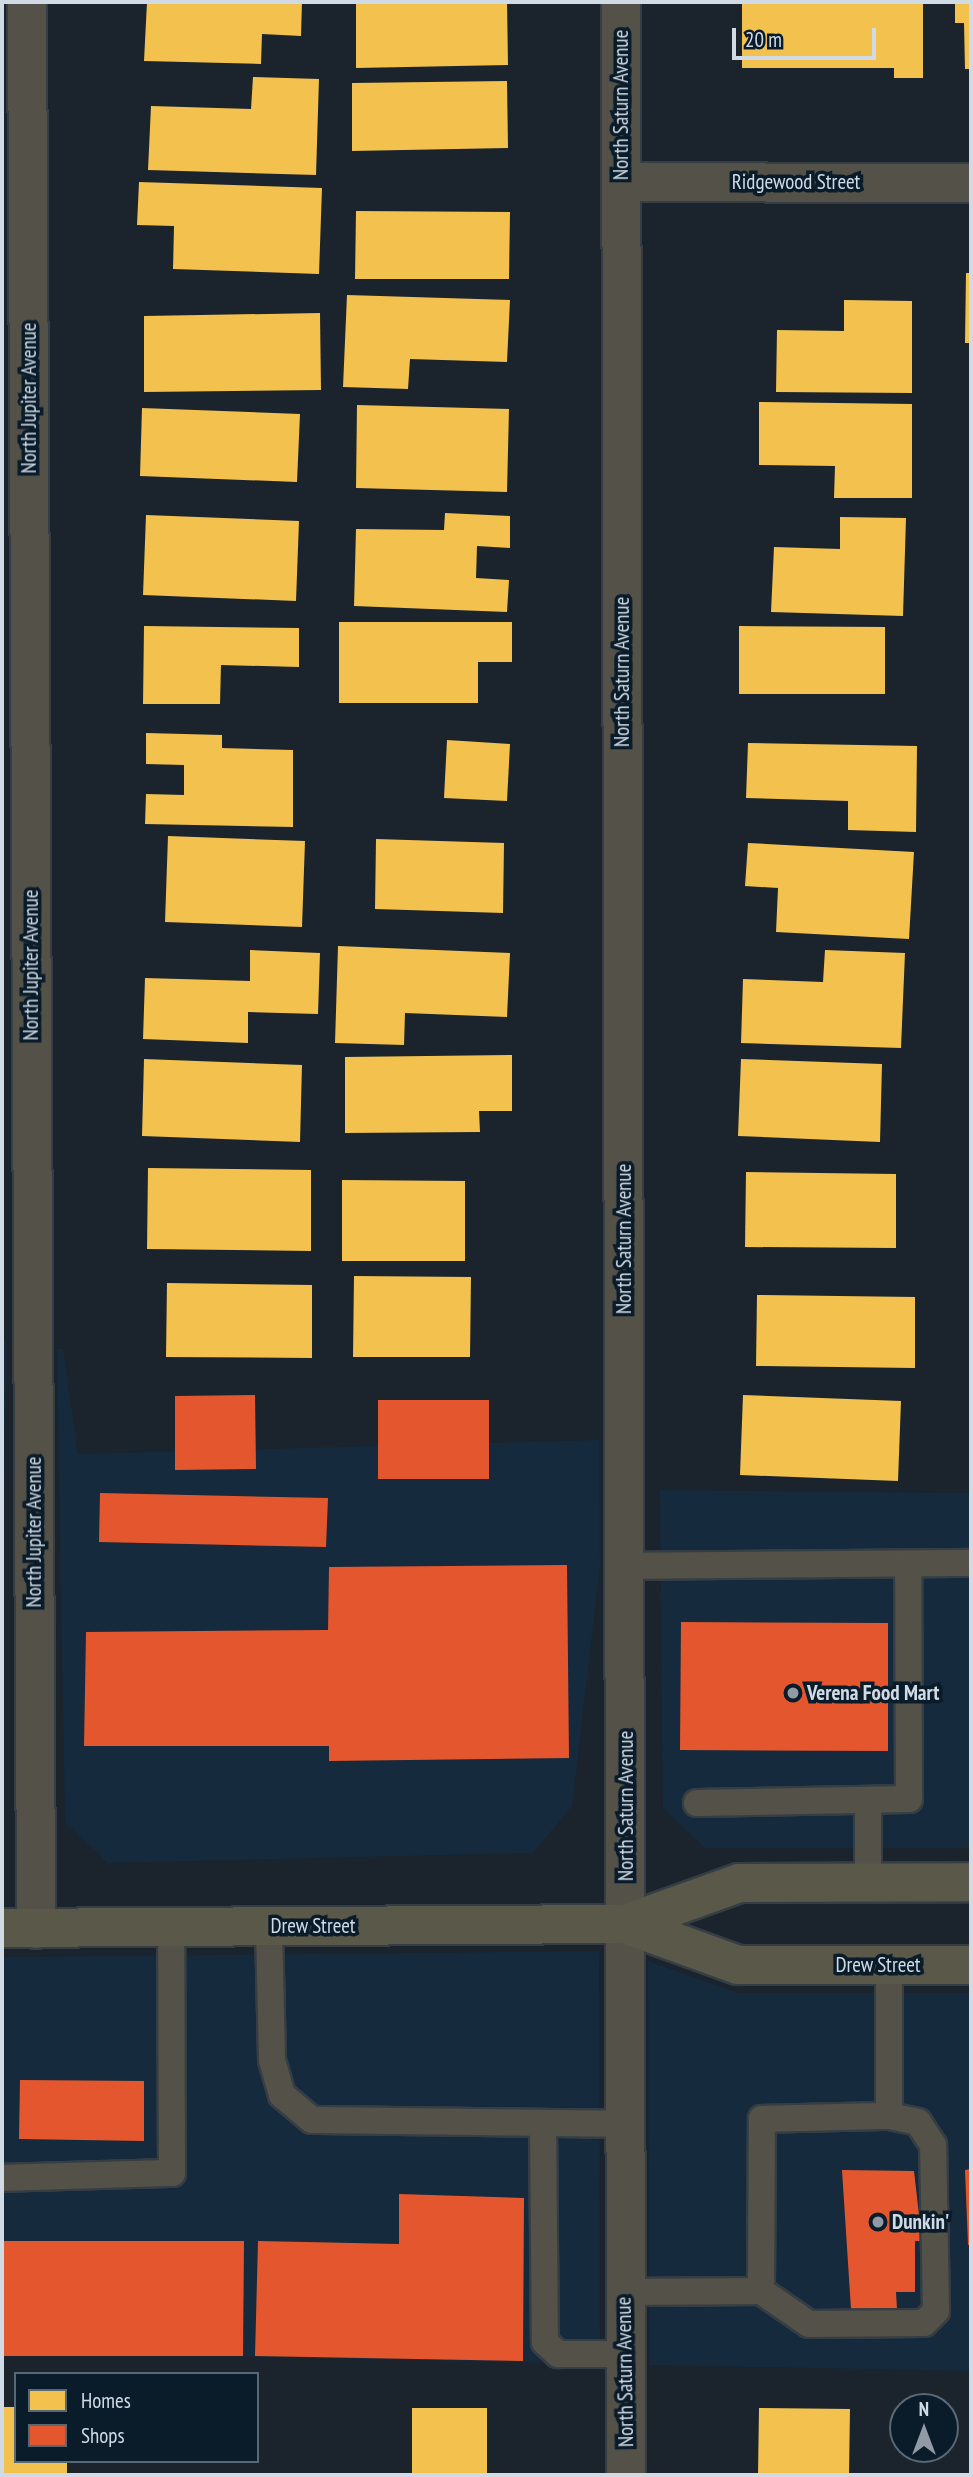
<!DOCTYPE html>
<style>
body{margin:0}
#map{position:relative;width:973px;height:2477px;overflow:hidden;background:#1b242d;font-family:"PT Sans Narrow",sans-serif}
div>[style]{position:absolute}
.built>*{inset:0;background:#152a3c}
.homes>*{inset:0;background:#f2c14e}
.shops>*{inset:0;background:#e4572e}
.roads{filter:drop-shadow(2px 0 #363e45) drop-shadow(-2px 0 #363e45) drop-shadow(0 2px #363e45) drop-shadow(0 -2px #363e45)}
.service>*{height:26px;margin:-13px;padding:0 13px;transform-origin:13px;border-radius:13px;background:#545248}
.minor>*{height:38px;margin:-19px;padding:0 19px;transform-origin:19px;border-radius:19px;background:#545248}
.tertiary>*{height:38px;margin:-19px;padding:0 19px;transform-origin:19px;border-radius:19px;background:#545248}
.secondary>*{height:38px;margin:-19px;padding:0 19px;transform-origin:19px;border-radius:19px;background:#595849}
.dots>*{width:19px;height:19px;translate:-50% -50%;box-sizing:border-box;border:4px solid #0a1b2a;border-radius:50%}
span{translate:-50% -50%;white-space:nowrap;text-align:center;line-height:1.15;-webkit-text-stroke:7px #0a1b2a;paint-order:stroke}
.street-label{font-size:21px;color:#d0dbe5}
.poi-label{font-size:21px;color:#d0dbe5;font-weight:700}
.left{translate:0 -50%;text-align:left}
.frame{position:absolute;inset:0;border:4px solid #d0dbe5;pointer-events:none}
.legend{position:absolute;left:14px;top:2372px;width:245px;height:91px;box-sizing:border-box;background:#0a1b2a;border:2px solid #596875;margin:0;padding:9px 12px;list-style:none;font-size:21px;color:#d0dbe5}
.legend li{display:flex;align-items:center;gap:14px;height:35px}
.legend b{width:35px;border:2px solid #596875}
.north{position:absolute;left:889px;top:2393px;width:70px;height:70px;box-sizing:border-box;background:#0a1b2a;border:2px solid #596875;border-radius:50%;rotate:0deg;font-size:19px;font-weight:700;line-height:28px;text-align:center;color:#d0dbe5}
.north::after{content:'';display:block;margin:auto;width:24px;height:32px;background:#919ba5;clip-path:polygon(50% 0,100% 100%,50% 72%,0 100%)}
.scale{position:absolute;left:732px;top:28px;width:144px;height:32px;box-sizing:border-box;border:4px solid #d0dbe5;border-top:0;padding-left:9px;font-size:21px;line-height:24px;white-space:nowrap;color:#d0dbe5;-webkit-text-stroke:5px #0a1b2a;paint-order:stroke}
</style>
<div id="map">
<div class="built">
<i style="clip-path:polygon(2px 1340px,6px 1340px,2px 1676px)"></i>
<i style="clip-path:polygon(57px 1349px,63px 1349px,78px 1454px,599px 1440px,600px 1566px,572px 1806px,533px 1853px,108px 1863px,65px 1822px)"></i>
<i style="clip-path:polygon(660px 1490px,971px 1493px,971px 1848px,705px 1848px,663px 1808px)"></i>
<i style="clip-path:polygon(599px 1951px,600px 2364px,2px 2351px,2px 1957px)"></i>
<i style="clip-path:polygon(648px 1961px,738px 1993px,971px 1993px,971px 2371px,649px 2365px)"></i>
</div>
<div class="homes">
<i style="clip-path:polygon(147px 2px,302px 2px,301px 36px,262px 34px,261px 64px,144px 61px)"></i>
<i style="clip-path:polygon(356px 2px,507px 2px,508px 65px,356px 68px)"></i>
<i style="clip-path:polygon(742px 2px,923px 2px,923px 78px,894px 78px,894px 68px,742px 68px)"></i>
<i style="clip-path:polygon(955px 2px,971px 2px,971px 69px,965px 69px,964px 23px,955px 23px)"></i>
<i style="clip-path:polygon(253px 77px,319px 79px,316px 175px,148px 170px,151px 106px,251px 109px)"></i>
<i style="clip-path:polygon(507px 81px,508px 148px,352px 151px,352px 83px)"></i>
<i style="clip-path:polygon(139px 182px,322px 188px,319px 274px,173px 269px,174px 226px,137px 225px)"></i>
<i style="clip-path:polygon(356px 211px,510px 212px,509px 279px,355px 279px)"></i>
<i style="clip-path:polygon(966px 273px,971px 273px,971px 343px,965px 343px)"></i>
<i style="clip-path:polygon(347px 295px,510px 300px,507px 362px,410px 359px,408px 389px,343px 387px)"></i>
<i style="clip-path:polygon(844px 300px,912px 301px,912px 393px,776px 392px,777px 330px,844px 331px)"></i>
<i style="clip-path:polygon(320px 313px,321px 390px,144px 392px,144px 316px)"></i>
<i style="clip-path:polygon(759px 402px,912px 404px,912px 498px,834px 498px,835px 466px,759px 465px)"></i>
<i style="clip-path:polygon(357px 405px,509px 409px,507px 492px,356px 488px)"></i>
<i style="clip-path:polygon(142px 408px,300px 414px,297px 482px,140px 476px)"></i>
<i style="clip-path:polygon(445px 513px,510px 516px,510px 548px,477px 546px,476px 578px,509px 580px,507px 612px,354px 606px,356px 529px,444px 530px)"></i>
<i style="clip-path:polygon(146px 515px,299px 521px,296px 601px,143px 595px)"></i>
<i style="clip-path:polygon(840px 517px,906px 518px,903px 616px,771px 612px,774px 547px,840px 549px)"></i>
<i style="clip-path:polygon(339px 622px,512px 622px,512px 662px,478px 662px,478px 703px,339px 703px)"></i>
<i style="clip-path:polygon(144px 626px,299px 628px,299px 667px,221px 665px,220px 704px,143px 704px)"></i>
<i style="clip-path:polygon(739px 626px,885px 627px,885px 694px,739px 694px)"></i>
<i style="clip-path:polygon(146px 733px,222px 735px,222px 748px,293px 750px,293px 827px,145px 824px,146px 794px,184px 795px,184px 765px,146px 764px)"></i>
<i style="clip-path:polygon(447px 740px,510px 744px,507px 801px,444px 798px)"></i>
<i style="clip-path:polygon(748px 743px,917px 746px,916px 832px,848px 830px,848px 801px,746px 798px)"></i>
<i style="clip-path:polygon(168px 836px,305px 841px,302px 927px,165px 922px)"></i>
<i style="clip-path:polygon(376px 839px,504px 843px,503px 913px,375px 909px)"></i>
<i style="clip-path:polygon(748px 843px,914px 852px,909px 939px,776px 932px,778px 888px,745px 886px)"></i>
<i style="clip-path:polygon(338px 946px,510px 953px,507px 1017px,405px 1013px,404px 1045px,335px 1043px)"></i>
<i style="clip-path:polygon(250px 950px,320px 953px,318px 1014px,248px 1012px,248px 1043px,143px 1039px,145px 978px,250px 981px)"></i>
<i style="clip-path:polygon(825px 950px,905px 953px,901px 1048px,741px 1043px,743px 979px,823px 982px)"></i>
<i style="clip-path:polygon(512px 1055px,512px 1111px,479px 1111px,480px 1132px,345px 1133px,345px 1057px)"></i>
<i style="clip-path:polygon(144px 1059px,302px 1065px,300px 1142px,142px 1136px)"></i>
<i style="clip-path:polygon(741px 1059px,882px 1064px,880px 1142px,738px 1136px)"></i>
<i style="clip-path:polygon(148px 1168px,311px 1170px,311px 1251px,147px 1249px)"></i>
<i style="clip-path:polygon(746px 1172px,896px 1174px,896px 1248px,745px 1247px)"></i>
<i style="clip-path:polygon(342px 1180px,465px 1181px,465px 1261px,342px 1261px)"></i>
<i style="clip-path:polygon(354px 1276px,471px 1277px,470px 1357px,353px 1357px)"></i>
<i style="clip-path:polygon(167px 1283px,312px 1285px,312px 1358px,166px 1357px)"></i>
<i style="clip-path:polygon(757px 1295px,915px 1297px,915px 1368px,756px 1366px)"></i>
<i style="clip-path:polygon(743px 1395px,901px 1401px,898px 1481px,740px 1475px)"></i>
<i style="clip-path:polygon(4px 2407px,16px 2407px,16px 2461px,67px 2461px,67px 2475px,4px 2475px)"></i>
<i style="clip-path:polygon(412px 2408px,487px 2408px,487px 2475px,412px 2475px)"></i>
<i style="clip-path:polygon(759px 2408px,850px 2409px,849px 2475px,758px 2475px)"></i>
</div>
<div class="shops">
<i style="clip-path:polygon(255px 1395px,256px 1469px,175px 1470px,175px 1396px)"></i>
<i style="clip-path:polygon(378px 1400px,489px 1400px,489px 1479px,378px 1479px)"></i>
<i style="clip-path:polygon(100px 1493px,328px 1498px,326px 1547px,99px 1542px)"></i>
<i style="clip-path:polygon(567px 1565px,569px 1758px,329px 1761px,329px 1746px,84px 1746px,86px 1632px,328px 1630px,329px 1567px)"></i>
<i style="clip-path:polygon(681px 1622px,888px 1623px,888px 1751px,680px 1750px)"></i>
<i style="clip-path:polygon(20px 2080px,144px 2081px,144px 2141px,19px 2139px)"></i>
<i style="clip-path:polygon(971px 2169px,971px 2245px,968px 2245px,965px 2170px)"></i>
<i style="clip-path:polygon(842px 2170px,914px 2171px,922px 2241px,915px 2241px,915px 2292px,896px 2292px,897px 2309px,851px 2309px)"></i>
<i style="clip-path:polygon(399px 2194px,524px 2198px,523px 2361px,255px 2356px,258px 2241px,399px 2244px)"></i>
<i style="clip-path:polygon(2px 2241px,244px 2241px,243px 2356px,2px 2356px)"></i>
</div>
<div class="roads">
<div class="service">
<i style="left:625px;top:1566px;width:346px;rotate:-0.5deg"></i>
<i style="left:868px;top:1802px;width:80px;rotate:90deg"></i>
<i style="left:697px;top:1803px;width:212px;rotate:-1.1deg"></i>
<i style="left:909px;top:1799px;width:235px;rotate:-90.2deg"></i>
<i style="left:269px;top:1927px;width:133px;rotate:88.7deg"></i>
<i style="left:272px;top:2060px;width:36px;rotate:74deg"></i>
<i style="left:282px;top:2095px;width:39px;rotate:40deg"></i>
<i style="left:312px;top:2120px;width:309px;rotate:0.7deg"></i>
<i style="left:543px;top:2123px;width:219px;rotate:89.5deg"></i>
<i style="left:545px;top:2342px;width:18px;rotate:43deg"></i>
<i style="left:558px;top:2354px;width:67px"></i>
<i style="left:2px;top:2178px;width:170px;rotate:-1.7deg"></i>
<i style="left:172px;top:2173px;width:245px;rotate:-90.2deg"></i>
<i style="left:761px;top:2291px;width:58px;rotate:34.5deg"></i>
<i style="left:809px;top:2324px;width:115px;rotate:-0.5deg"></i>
<i style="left:924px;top:2323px;width:17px;rotate:-45deg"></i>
<i style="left:936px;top:2311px;width:166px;rotate:-91deg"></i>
<i style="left:933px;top:2145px;width:27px;rotate:-123deg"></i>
<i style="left:918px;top:2122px;width:30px;rotate:-168deg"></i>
<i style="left:623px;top:2292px;width:138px;rotate:-0.4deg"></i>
<i style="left:761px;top:2291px;width:172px;rotate:-89.7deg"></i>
<i style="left:762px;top:2119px;width:127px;rotate:-1.4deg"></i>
<i style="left:889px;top:2116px;width:151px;rotate:-90deg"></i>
</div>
<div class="minor">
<i style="left:27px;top:2px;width:1927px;rotate:89.73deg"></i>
<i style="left:621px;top:182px;width:350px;rotate:0.2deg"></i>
</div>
<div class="tertiary">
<i style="left:621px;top:2px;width:2473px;rotate:89.88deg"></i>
</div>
<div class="secondary">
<i style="left:625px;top:1924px;width:120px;rotate:19.9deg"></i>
<i style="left:738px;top:1965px;width:233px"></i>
<i style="left:2px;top:1928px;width:623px;rotate:-0.37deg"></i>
<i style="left:625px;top:1924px;width:121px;rotate:-19.8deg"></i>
<i style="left:739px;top:1883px;width:232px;rotate:-0.2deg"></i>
</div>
</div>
<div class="dots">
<i style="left:793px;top:1693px;background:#919ba5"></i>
<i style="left:878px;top:2222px;background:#919ba5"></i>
</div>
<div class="street-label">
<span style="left:621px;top:105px;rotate:-90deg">North Saturn Avenue</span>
<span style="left:796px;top:182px">Ridgewood Street</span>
<span style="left:29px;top:398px;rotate:-90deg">North Jupiter Avenue</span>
<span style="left:622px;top:672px;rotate:-90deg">North Saturn Avenue</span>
<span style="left:31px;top:965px;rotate:-90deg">North Jupiter Avenue</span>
<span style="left:624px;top:1239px;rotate:-90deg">North Saturn Avenue</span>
<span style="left:34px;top:1532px;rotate:-90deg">North Jupiter Avenue</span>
<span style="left:626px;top:1806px;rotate:-90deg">North Saturn Avenue</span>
<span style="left:313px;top:1926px">Drew Street</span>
<span style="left:878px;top:1965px">Drew Street</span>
<span style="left:625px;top:2372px;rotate:-91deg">North Saturn Avenue</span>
</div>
<div class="poi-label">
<span class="left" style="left:807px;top:1693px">Verena Food Mart</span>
<span class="left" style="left:892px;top:2222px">Dunkin'</span>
</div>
<div class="frame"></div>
<ul class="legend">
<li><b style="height:19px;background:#f2c14e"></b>Homes</li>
<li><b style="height:19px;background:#e4572e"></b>Shops</li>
</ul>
<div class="north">N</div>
<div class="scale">20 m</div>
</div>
